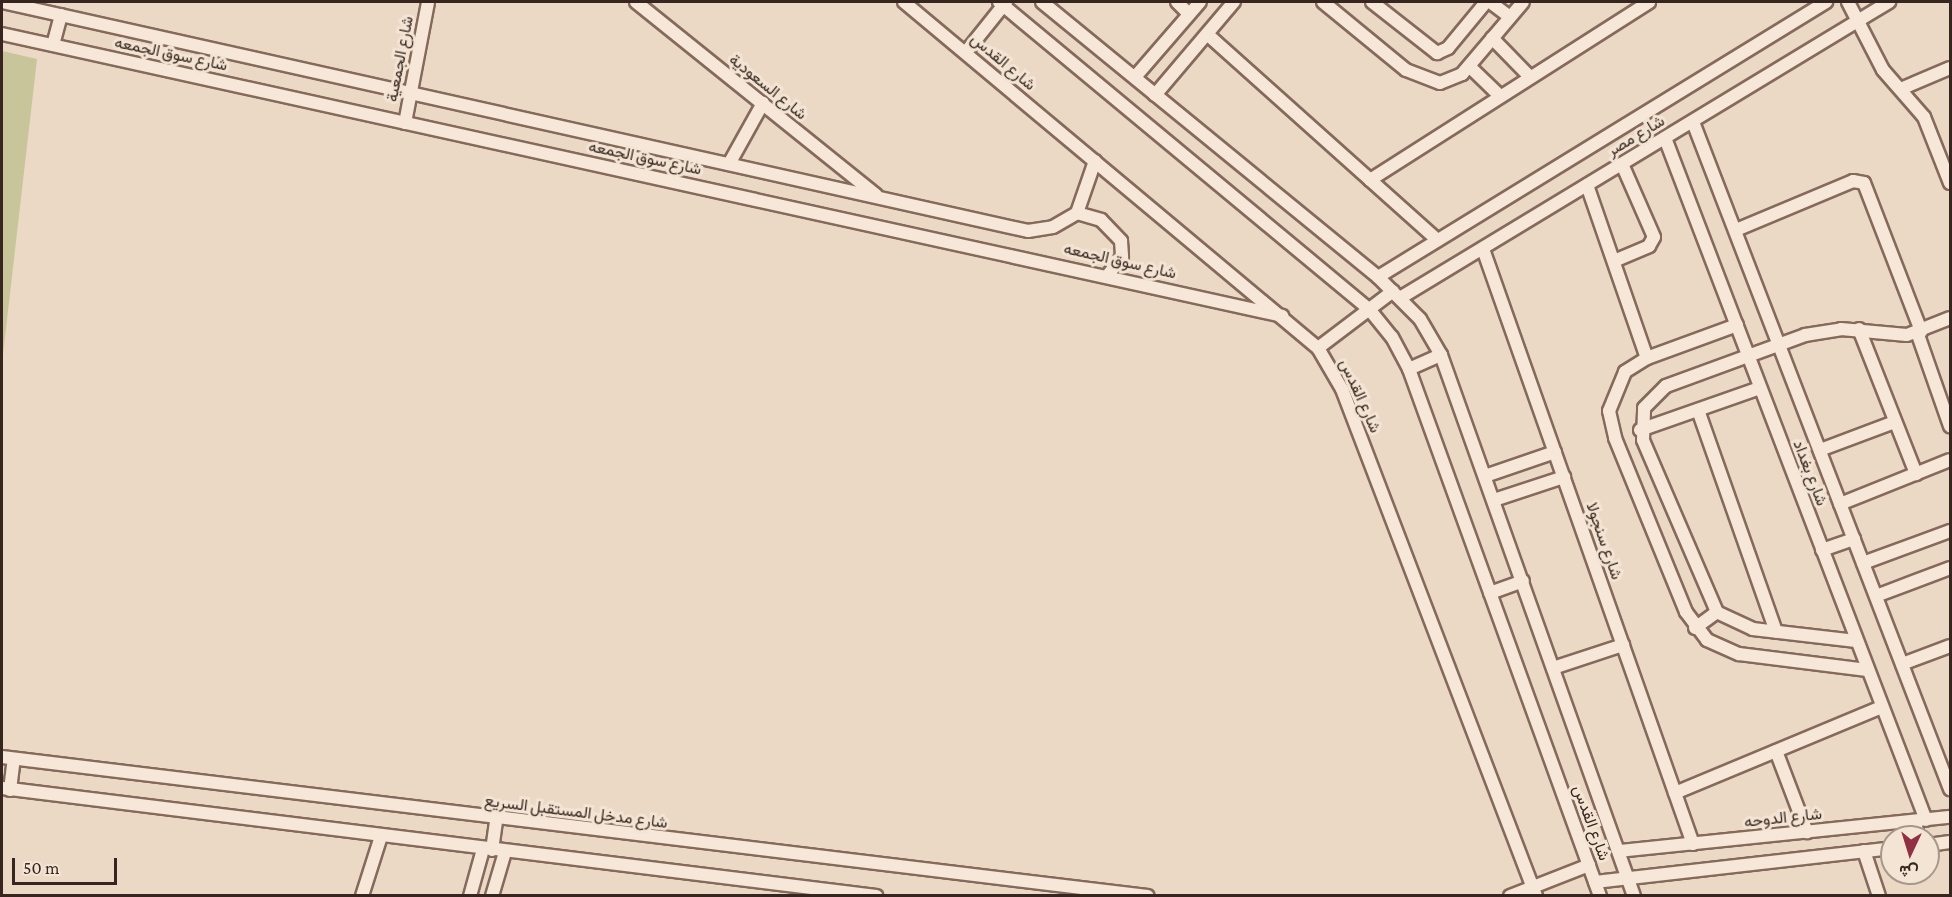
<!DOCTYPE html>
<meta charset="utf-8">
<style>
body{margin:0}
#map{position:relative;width:1952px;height:897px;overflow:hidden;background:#ebd8c5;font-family:"Crimson Pro",Vazirmatn,serif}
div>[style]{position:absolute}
.green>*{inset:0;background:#c8c59a}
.roads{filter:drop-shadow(2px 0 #856a5c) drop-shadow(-2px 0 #856a5c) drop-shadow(0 2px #856a5c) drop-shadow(0 -2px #856a5c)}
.minor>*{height:12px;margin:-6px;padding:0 6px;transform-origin:6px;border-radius:6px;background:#f6e7d8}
span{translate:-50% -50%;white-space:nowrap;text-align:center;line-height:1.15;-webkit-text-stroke:6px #f3e4d4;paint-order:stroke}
.street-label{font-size:16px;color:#36261f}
.frame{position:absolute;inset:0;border:3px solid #36261f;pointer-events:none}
.north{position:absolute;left:1880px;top:825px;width:60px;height:60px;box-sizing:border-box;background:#f3e4d4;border:2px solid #a7988c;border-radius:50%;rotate:184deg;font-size:16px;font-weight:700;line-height:24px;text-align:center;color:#36261f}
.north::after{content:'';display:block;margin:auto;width:21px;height:27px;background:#903043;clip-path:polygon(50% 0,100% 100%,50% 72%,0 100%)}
.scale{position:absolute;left:12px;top:858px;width:105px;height:27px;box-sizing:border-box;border:3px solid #36261f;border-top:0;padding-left:8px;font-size:18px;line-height:21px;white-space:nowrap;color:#36261f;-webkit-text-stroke:4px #f3e4d4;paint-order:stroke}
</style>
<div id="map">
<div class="green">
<i style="clip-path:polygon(2px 51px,37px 59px,2px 363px)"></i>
</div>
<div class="roads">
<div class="minor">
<i style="left:2px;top:2px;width:1051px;rotate:12.58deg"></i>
<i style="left:1028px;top:231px;width:25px;rotate:-9deg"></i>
<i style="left:1053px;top:227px;width:28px;rotate:-30deg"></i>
<i style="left:1077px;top:213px;width:55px;rotate:-70.9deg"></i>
<i style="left:636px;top:2px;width:308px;rotate:38.8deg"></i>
<i style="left:904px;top:2px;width:540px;rotate:39.89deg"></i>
<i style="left:1318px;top:348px;width:48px;rotate:59.7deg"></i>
<i style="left:1342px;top:389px;width:543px;rotate:69.06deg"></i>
<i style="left:999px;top:2px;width:481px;rotate:39.7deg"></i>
<i style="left:1369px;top:309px;width:36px;rotate:51deg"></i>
<i style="left:1392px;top:337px;width:36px;rotate:62deg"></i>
<i style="left:1409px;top:369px;width:561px;rotate:70.08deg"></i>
<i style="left:1042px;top:2px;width:434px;rotate:39.3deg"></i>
<i style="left:1378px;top:277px;width:59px;rotate:45deg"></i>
<i style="left:1420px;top:319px;width:42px;rotate:59.7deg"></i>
<i style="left:1441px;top:355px;width:574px;rotate:70.37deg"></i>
<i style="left:1177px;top:2px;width:17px;rotate:45deg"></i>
<i style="left:1323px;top:2px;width:107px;rotate:39.3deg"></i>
<i style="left:1406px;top:70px;width:36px;rotate:21deg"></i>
<i style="left:1440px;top:83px;width:24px;rotate:-22deg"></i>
<i style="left:1462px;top:74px;width:94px;rotate:-49.7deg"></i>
<i style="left:1372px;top:2px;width:83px;rotate:38.1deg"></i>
<i style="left:1437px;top:53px;width:12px;rotate:-24deg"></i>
<i style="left:1448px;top:48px;width:60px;rotate:-50.4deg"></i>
<i style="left:1490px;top:2px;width:25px;rotate:37deg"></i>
<i style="left:1848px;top:2px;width:76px;rotate:62.8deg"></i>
<i style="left:1883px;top:70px;width:62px;rotate:48.9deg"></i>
<i style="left:1924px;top:117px;width:71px;rotate:68.5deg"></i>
<i style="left:2px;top:34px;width:1311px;rotate:12.42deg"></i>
<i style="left:1207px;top:34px;width:309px;rotate:41.8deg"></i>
<i style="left:1492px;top:38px;width:54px;rotate:45.7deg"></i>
<i style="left:53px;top:45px;width:31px;rotate:-75deg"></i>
<i style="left:966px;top:52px;width:64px;rotate:-51.3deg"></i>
<i style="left:1469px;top:66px;width:43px;rotate:44.1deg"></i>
<i style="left:1135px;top:77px;width:99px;rotate:-49.1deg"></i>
<i style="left:1903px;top:88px;width:51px;rotate:-23.1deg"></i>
<i style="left:1155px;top:95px;width:122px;rotate:-49.7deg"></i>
<i style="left:1693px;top:122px;width:715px;rotate:68.93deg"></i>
<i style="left:405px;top:123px;width:123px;rotate:-79.2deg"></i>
<i style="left:1665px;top:138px;width:730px;rotate:69.06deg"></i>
<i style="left:729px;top:164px;width:70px;rotate:-60.9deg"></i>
<i style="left:1370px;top:180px;width:331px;rotate:-32.5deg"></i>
<i style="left:1587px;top:185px;width:183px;rotate:70.9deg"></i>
<i style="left:1077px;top:213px;width:25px;rotate:16deg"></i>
<i style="left:1101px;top:220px;width:29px;rotate:46deg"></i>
<i style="left:1121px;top:241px;width:16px;rotate:86deg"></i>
<i style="left:1122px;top:257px;width:23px;rotate:128deg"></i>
<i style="left:1736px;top:230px;width:127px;rotate:-22.7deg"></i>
<i style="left:1853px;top:181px;width:11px;rotate:10deg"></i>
<i style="left:1864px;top:183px;width:159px;rotate:68.9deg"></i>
<i style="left:1483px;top:249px;width:631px;rotate:70.56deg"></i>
<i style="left:1614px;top:261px;width:38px;rotate:-23deg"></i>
<i style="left:1649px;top:246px;width:10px;rotate:-61deg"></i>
<i style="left:1654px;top:237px;width:80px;rotate:-113.7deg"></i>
<i style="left:1378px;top:277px;width:526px;rotate:-31.54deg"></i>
<i style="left:1400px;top:298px;width:572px;rotate:-31.19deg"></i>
<i style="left:1737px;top:325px;width:96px;rotate:159.9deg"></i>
<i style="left:1647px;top:358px;width:26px;rotate:148deg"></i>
<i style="left:1625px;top:372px;width:42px;rotate:112.3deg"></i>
<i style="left:1609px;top:411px;width:28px;rotate:77deg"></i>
<i style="left:1615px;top:438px;width:188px;rotate:67.8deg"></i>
<i style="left:1686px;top:612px;width:35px;rotate:53deg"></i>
<i style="left:1707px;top:640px;width:35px;rotate:24deg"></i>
<i style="left:1739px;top:654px;width:129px;rotate:7.1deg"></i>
<i style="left:1859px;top:329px;width:156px;rotate:68.5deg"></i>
<i style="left:1917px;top:332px;width:100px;rotate:70.7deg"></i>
<i style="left:1318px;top:348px;width:94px;rotate:-37.2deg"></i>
<i style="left:1409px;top:369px;width:35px;rotate:-24deg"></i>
<i style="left:1698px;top:410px;width:235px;rotate:70.6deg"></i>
<i style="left:1640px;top:430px;width:127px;rotate:-19.3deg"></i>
<i style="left:1820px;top:450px;width:80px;rotate:-20.5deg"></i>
<i style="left:1485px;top:476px;width:74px;rotate:-18.9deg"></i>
<i style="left:1494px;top:500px;width:74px;rotate:-18.2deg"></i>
<i style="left:1840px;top:504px;width:118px;rotate:-21.8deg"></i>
<i style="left:1822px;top:550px;width:34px;rotate:-19deg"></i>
<i style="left:1863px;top:563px;width:93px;rotate:-20.2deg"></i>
<i style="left:1490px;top:593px;width:35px;rotate:-20deg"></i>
<i style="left:1876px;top:596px;width:79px;rotate:-20.7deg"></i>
<i style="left:1695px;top:628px;width:27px;rotate:-36deg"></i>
<i style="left:1856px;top:641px;width:104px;rotate:-173.4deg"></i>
<i style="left:1753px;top:629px;width:40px;rotate:-155deg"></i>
<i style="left:1717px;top:612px;width:187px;rotate:-113.3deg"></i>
<i style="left:1643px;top:440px;width:32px;rotate:-88deg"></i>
<i style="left:1644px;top:408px;width:31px;rotate:-45deg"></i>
<i style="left:1666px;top:386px;width:148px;rotate:-20.1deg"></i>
<i style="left:1805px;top:335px;width:36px;rotate:-9deg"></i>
<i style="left:1841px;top:329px;width:66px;rotate:5.2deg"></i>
<i style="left:1907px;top:335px;width:46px;rotate:-21.6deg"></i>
<i style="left:1902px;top:664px;width:51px;rotate:-20.6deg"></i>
<i style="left:1553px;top:668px;width:74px;rotate:-18.2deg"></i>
<i style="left:1776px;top:751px;width:87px;rotate:69.1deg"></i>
<i style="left:2px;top:757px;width:1154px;rotate:6.92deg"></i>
<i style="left:2px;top:788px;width:881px;rotate:7.04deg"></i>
<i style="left:10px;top:790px;width:31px;rotate:-83deg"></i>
<i style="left:1675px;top:793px;width:224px;rotate:-22.6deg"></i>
<i style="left:1915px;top:821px;width:16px;rotate:79deg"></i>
<i style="left:1928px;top:845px;width:22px;rotate:-8deg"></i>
<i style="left:492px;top:850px;width:30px;rotate:-82deg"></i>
<i style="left:1619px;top:851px;width:333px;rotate:-5.9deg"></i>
<i style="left:1864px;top:851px;width:47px;rotate:71.6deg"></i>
<i style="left:1595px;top:882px;width:299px;rotate:-6.5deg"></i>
<i style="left:362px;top:896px;width:63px;rotate:-72.4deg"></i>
<i style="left:470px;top:896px;width:49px;rotate:-74.5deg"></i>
<i style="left:492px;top:896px;width:46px;rotate:-73.5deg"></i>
<i style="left:1510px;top:896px;width:85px;rotate:-21.4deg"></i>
</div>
</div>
<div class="street-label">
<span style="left:171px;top:54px;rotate:12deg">شارع سوق الجمعه</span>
<span style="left:400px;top:59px;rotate:-79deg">شارع الجمعية</span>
<span style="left:1003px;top:62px;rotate:40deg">شارع القدس</span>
<span style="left:768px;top:87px;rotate:39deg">شارع السعودية</span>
<span style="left:1636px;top:136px;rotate:-31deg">شارع مصر</span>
<span style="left:645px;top:158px;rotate:12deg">شارع سوق الجمعه</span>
<span style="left:1120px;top:261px;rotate:13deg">شارع سوق الجمعه</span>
<span style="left:1360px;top:396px;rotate:66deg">شارع القدس</span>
<span style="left:1810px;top:473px;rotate:69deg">شارع بغداد</span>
<span style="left:1604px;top:541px;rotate:71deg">شارع سنجولا</span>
<span style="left:576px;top:812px;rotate:7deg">شارع مدخل المستقبل السريع</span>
<span style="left:1783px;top:818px;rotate:-6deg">شارع الدوحه</span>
<span style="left:1591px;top:823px;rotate:70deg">شارع القدس</span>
</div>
<div class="frame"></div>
<div class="north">ش</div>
<div class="scale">50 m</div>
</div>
